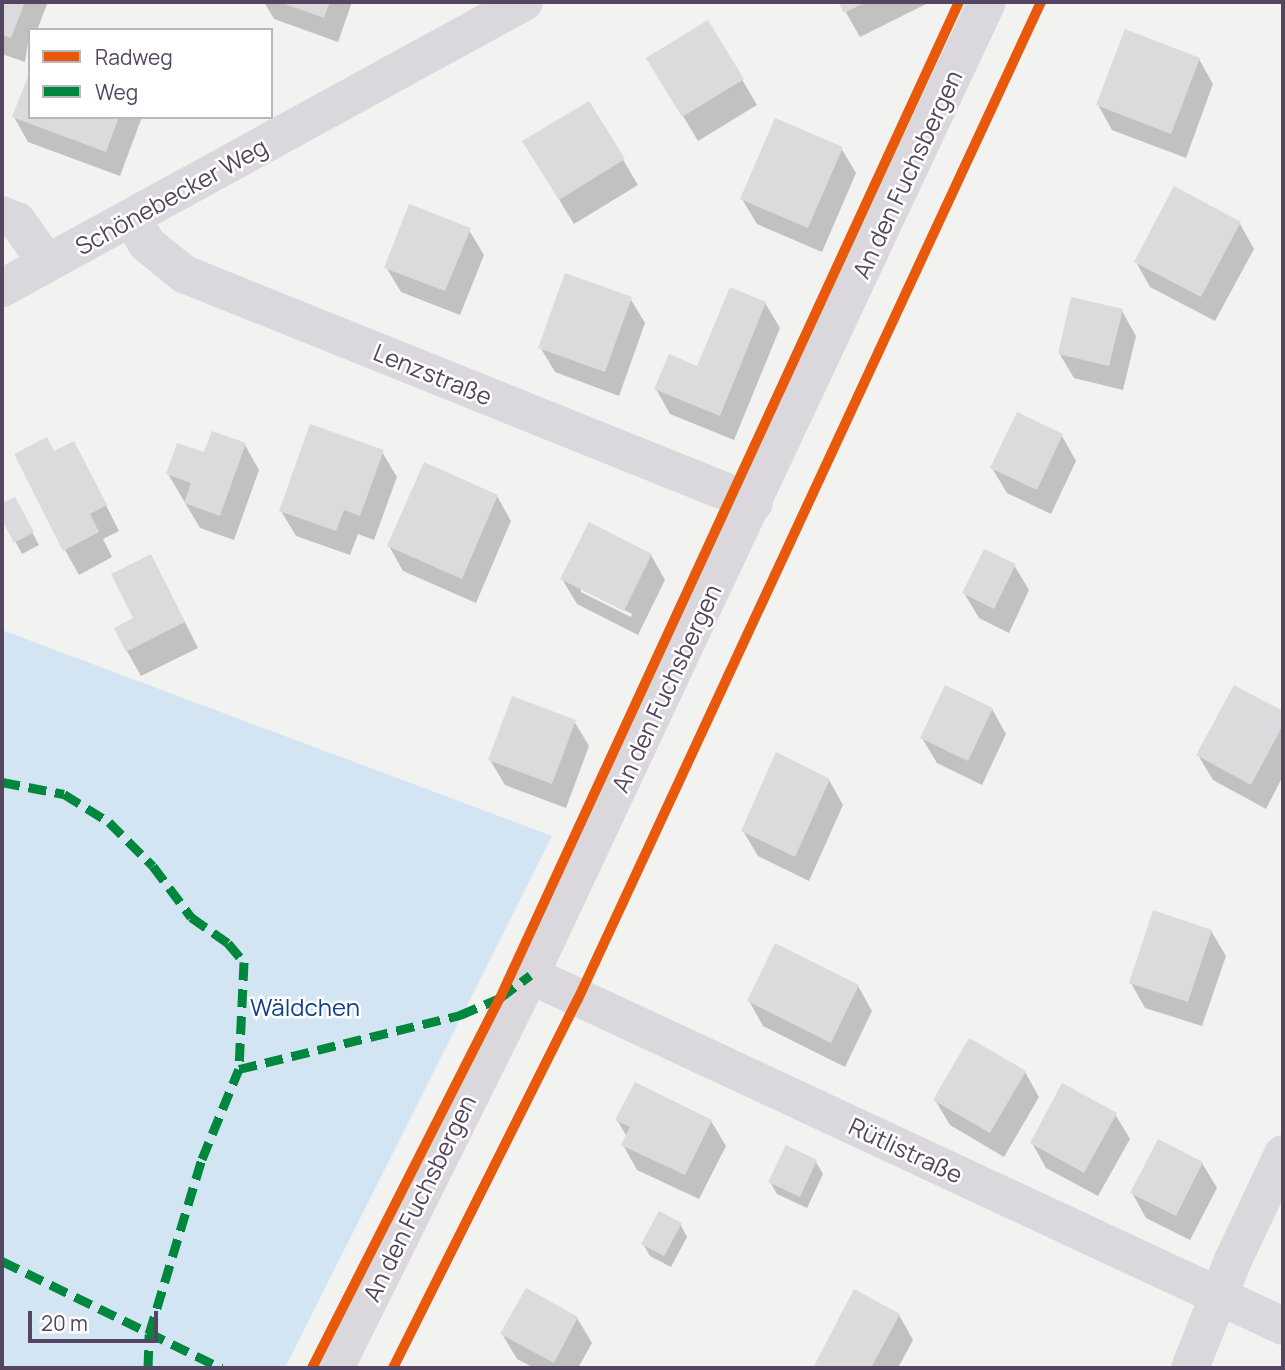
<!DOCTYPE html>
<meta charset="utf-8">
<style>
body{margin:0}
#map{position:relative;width:1285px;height:1370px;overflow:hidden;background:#f2f2f1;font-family:Manrope,sans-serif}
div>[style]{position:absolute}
.green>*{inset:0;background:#d3e4f3}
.shadow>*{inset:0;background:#0003}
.building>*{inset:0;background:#dcdadd}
.minor>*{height:38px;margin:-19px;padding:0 19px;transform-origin:19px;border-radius:19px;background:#dbd8dd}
.quiet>*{height:9px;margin-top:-4.5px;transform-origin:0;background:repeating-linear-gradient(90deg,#00873e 0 18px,transparent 0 27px)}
.cycleway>*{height:10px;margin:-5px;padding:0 5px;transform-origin:5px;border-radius:5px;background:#e8590c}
span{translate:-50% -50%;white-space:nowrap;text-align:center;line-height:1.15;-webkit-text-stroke:5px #fff;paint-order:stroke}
.street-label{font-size:24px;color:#544660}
.park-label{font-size:24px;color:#0d408b}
.frame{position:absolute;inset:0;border:4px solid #544660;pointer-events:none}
.legend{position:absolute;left:28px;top:28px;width:245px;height:91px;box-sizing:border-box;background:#fff;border:2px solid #bbb5bf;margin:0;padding:9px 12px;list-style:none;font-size:21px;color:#544660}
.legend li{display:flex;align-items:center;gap:14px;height:35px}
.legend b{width:35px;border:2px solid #bbb5bf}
.scale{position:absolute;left:28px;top:1311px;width:130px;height:32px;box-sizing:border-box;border:4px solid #544660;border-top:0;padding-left:9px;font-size:21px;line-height:24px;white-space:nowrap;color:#544660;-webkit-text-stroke:5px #fff;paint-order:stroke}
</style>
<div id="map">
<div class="green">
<i style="clip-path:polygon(2px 630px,552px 836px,285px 1368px,2px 1368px)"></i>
</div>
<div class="shadow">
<i style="clip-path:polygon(2px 2px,48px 2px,37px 30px,30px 30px,25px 62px,2px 54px)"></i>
<i style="clip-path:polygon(264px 2px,352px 2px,338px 42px,274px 19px)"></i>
<i style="clip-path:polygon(840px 2px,930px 2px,860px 37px)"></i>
<i style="clip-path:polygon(708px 22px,757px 105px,698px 141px,663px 83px)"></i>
<i style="clip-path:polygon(1199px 59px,1213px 84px,1186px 158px,1112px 130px,1098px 105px)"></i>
<i style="clip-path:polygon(589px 103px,638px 185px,574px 224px,539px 167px)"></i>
<i style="clip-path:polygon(14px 117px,142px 117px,120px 176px,28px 142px)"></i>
<i style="clip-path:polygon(841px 148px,856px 173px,822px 252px,757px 224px,742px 199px)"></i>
<i style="clip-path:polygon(1240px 224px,1254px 249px,1215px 321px,1150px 287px,1136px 262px)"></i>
<i style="clip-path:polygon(469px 230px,484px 255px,460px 315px,401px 292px,386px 267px)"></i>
<i style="clip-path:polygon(630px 298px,645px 323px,619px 396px,555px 372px,540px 347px)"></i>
<i style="clip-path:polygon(765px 303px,780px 328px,734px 440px,670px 414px,656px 389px,698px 368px)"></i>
<i style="clip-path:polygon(1122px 311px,1136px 336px,1123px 390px,1074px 378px,1059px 353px)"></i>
<i style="clip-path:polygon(1062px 436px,1076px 461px,1051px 514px,1007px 493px,992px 468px)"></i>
<i style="clip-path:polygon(245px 445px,259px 470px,234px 540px,200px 528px,168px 474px,205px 454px)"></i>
<i style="clip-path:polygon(382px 452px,397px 477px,374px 540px,358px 534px,350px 555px,296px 536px,281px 511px)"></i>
<i style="clip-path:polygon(54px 453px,87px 468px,119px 531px,103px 539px,112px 557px,79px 575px,65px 550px)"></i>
<i style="clip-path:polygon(497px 496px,511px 521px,476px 603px,403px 571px,389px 546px)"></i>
<i style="clip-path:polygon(14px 499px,39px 545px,22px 554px,2px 517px,2px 505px)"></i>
<i style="clip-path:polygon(evenodd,651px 555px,665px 580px,638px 635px,577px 604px,562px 579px,651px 555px,581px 588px,632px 614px,631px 617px,581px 592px,581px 588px)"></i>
<i style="clip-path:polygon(1014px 565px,1029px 590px,1009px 633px,979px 618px,964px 593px)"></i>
<i style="clip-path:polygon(164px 581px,198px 648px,141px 676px,127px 651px,136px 619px)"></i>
<i style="clip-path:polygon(1235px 687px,1283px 713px,1283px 776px,1266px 809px,1213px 780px,1198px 755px)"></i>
<i style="clip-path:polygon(992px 709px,1006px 734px,982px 785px,937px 763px,922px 738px)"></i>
<i style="clip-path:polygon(574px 721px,589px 746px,566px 808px,505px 785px,490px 760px)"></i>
<i style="clip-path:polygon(829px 780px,843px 805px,809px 881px,758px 856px,743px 831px)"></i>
<i style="clip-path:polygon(1211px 931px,1226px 956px,1202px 1026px,1145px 1008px,1131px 983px)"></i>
<i style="clip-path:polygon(858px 986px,872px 1011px,845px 1067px,763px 1026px,749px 1001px)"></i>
<i style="clip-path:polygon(1025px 1072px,1039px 1097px,1004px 1157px,950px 1125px,935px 1100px)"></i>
<i style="clip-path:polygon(1115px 1114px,1130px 1139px,1098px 1196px,1046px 1168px,1032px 1143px)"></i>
<i style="clip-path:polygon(617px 1120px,711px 1121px,726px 1146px,699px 1199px,637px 1170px,623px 1145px,627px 1137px)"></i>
<i style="clip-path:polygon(787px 1148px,816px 1162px,823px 1174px,807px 1208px,777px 1194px,770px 1182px)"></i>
<i style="clip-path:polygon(1202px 1163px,1217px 1188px,1190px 1240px,1146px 1218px,1132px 1193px)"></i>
<i style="clip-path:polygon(680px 1224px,687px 1237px,671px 1267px,650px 1256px,643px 1244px)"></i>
<i style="clip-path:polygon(855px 1292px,899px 1315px,913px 1340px,898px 1368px,815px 1368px)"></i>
<i style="clip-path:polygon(577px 1318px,592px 1343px,578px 1368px,534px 1368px,517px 1359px,502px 1334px)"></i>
</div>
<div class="building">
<i style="clip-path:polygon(2px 2px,25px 2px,11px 38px,2px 35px)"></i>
<i style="clip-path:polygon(279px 2px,330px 2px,324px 18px)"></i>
<i style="clip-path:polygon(838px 2px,866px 2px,844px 13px)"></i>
<i style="clip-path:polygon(708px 20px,744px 79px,682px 117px,646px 58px)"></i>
<i style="clip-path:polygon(1125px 29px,1200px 58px,1171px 134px,1096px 105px)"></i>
<i style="clip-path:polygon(30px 71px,30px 117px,119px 117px,106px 152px,12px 117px)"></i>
<i style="clip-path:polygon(589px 101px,625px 159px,559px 200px,522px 141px)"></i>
<i style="clip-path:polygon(775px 118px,843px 147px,808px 228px,740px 199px)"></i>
<i style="clip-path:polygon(1174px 186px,1241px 222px,1201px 297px,1134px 262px)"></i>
<i style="clip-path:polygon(409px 204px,471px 228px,445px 291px,384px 268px)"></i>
<i style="clip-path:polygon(565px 273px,632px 297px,605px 372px,538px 348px)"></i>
<i style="clip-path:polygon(730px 287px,766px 302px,720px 416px,654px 389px,669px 354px,697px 366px)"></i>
<i style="clip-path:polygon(1071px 297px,1123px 309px,1109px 366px,1058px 354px)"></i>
<i style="clip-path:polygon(1017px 412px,1063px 434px,1037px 490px,990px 468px)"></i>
<i style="clip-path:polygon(310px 424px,384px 450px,360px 516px,344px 510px,336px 531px,279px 511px)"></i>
<i style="clip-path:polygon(212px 431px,246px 443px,220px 516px,184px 503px,191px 483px,166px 474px,177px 443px,204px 452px)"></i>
<i style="clip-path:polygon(47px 437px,54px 451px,74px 441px,107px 505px,90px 514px,99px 532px,63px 551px,14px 454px)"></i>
<i style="clip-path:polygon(424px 462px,498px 495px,462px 579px,387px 546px)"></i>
<i style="clip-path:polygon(15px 497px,34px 532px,14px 543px,2px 520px,2px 503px)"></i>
<i style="clip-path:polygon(589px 522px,652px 554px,624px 611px,560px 579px)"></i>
<i style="clip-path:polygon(984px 549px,1016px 564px,994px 609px,962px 593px)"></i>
<i style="clip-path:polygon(151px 554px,185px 622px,126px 652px,114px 628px,133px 618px,111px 574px)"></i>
<i style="clip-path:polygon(945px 685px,993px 708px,968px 761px,920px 738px)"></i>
<i style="clip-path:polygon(1234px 685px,1283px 711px,1283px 725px,1251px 785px,1196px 755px)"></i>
<i style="clip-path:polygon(512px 696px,576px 720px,552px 784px,488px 760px)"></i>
<i style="clip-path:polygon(776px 752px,830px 779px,795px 857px,741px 831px)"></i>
<i style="clip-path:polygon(1153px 910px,1212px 930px,1188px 1002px,1129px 983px)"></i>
<i style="clip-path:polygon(775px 943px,859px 985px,831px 1043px,747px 1001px)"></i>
<i style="clip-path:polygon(969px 1038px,1026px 1071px,990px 1133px,933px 1100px)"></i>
<i style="clip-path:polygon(635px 1082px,712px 1120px,685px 1175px,621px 1145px,630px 1127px,615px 1120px)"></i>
<i style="clip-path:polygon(1062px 1083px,1117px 1113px,1084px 1173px,1030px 1143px)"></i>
<i style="clip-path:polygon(1158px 1139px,1203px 1162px,1176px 1216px,1130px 1193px)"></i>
<i style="clip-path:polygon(786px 1145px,817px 1160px,800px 1197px,768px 1182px)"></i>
<i style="clip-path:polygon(659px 1211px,682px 1223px,664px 1256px,641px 1244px)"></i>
<i style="clip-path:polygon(526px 1288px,578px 1317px,554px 1363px,500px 1334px)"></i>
<i style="clip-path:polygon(854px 1289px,900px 1314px,871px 1368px,813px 1368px)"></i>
</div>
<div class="minor">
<i style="left:2px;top:215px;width:16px;rotate:22deg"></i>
<i style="left:17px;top:221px;width:52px;rotate:54.5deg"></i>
<i style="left:132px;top:219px;width:29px;rotate:59deg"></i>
<i style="left:147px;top:244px;width:48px;rotate:39deg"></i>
<i style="left:184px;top:274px;width:614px;rotate:21.89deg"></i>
<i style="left:2px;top:288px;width:595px;rotate:-28.72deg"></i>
<i style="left:530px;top:975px;width:831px;rotate:24.99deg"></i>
<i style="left:335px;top:1368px;width:439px;rotate:-63.6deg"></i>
<i style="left:530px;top:975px;width:1075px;rotate:-64.84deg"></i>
<i style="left:1190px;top:1368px;width:116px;rotate:-68.3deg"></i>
<i style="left:1233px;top:1260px;width:117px;rotate:-64.7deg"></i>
</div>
<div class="quiet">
<i style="left:2px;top:782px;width:63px;rotate:11deg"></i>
<i style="left:64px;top:794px;width:53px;rotate:31.9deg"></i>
<i style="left:109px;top:822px;width:62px;rotate:45deg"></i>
<i style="left:153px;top:866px;width:64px;rotate:53.3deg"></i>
<i style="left:191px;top:917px;width:45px;rotate:35.1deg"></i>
<i style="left:228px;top:943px;width:25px;rotate:50deg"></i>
<i style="left:244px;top:962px;width:107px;rotate:92.7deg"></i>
<i style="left:2px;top:1261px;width:244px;rotate:26deg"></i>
<i style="left:148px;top:1368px;width:34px;rotate:-88deg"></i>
<i style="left:149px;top:1334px;width:183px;rotate:-73.2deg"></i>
<i style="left:202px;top:1159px;width:97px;rotate:-67.7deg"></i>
<i style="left:239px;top:1069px;width:228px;rotate:-13.7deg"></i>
<i style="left:460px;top:1015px;width:43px;rotate:-23deg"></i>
<i style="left:500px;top:998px;width:38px;rotate:-37deg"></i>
</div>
<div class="cycleway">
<i style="left:312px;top:1368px;width:415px;rotate:-63.1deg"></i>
<i style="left:500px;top:998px;width:1097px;rotate:-65.26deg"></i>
<i style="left:393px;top:1368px;width:413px;rotate:-63.4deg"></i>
<i style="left:578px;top:999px;width:1099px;rotate:-65.09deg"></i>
</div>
<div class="street-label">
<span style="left:907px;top:174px;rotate:-65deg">An den Fuchsbergen</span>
<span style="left:171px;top:196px;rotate:-29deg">Schönebecker Weg</span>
<span style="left:433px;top:374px;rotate:22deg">Lenzstraße</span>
<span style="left:666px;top:688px;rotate:-65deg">An den Fuchsbergen</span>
<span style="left:906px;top:1150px;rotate:25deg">Rütlistraße</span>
<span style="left:419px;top:1198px;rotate:-64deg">An den Fuchsbergen</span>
</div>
<div class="park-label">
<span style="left:305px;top:1007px">Wäldchen</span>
</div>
<div class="frame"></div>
<ul class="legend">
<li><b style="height:9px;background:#e8590c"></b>Radweg</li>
<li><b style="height:9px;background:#00873e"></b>Weg</li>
</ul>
<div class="scale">20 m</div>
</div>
